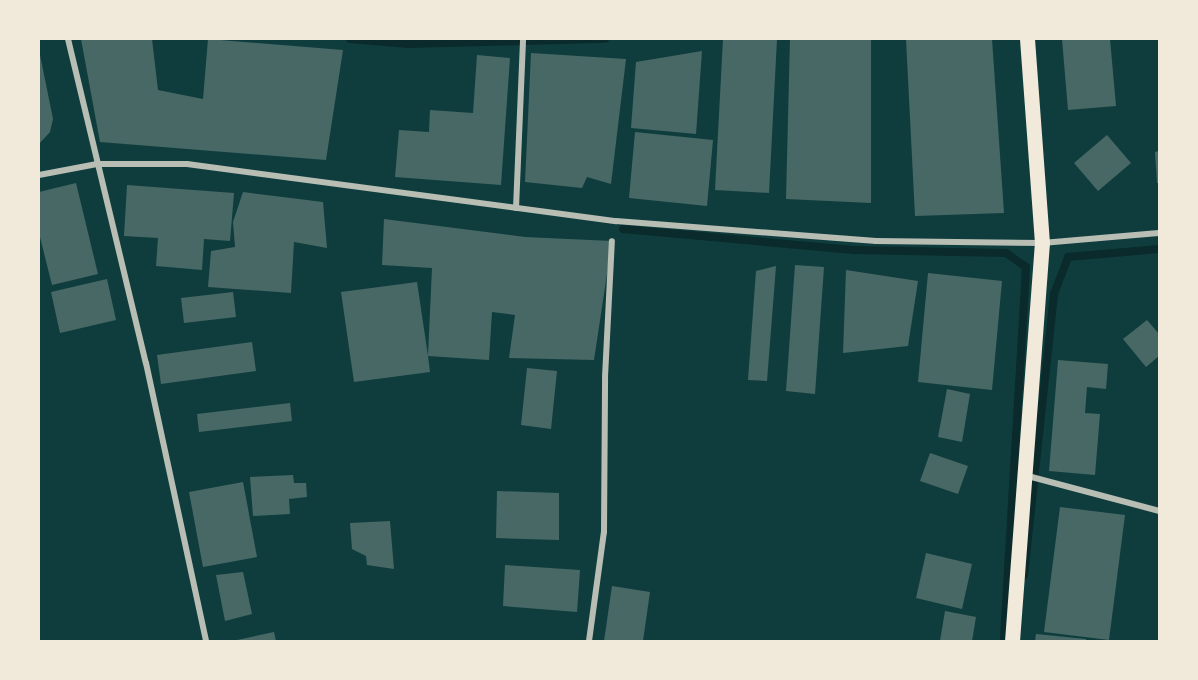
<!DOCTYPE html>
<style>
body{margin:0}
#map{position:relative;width:1198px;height:680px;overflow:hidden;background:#0f3d3e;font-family:"Exo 2",sans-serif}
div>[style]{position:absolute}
.stream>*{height:8px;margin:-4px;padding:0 4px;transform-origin:4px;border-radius:4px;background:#0a2a2b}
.building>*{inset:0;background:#486865}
.minor>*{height:6px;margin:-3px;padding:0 3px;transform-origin:3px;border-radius:3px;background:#b8beb3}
.primary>*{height:15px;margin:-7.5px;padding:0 7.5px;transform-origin:7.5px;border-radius:7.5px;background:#f1e9da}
span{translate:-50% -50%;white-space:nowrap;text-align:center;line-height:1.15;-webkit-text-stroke:6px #f1e9da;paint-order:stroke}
.frame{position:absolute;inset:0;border:40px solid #f1e9da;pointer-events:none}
</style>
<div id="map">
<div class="stream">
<i style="left:350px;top:39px;width:59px;rotate:4.8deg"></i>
<i style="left:409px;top:44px;width:196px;rotate:-1.5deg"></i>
<i style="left:623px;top:229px;width:234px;rotate:5.2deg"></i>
<i style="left:856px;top:250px;width:150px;rotate:1.1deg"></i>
<i style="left:1006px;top:253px;width:24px;rotate:35deg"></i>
<i style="left:1026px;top:267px;width:375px;rotate:93.4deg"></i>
<i style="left:1024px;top:575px;width:283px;rotate:-83.9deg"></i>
<i style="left:1054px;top:294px;width:40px;rotate:-69deg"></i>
<i style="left:1068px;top:257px;width:91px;rotate:-5deg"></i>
</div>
<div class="building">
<i style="clip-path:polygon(81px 39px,152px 39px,158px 90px,203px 99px,208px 39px,343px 50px,326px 160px,100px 142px)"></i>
<i style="clip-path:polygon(723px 39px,777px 39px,769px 193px,715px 190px)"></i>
<i style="clip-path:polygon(790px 39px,871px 39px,871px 203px,786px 199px)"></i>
<i style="clip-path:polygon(906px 39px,992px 39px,1004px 213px,915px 216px)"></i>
<i style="clip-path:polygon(1062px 39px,1110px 39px,1116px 106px,1068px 110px)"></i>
<i style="clip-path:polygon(702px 51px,696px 134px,631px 128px,636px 62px)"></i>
<i style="clip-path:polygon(531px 53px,626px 59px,611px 184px,587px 177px,582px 188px,525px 182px)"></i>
<i style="clip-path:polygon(40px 55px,53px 119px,50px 132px,39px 144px)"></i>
<i style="clip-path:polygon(477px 55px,510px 58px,501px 185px,395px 177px,399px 130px,429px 132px,430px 110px,473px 113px)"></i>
<i style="clip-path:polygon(635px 132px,713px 140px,707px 206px,629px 198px)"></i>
<i style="clip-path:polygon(1107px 135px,1131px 163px,1098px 191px,1074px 163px)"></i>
<i style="clip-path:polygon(1159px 151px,1159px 183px,1157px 183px,1155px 152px)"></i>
<i style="clip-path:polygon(76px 183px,98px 274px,52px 285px,39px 233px,39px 192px)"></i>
<i style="clip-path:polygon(127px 185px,234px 193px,230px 241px,204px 239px,202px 270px,156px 266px,158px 238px,124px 236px)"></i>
<i style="clip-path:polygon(243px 192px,323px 202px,327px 248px,294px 242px,291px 293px,208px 287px,211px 251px,235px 247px,233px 222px)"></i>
<i style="clip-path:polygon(384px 219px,525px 237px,612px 241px,594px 360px,509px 358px,515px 315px,492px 312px,489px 360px,428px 356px,430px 372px,354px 382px,341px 292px,417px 282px,428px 356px,432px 268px,382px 265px)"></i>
<i style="clip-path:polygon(795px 265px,824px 267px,815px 394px,786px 391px)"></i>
<i style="clip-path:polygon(776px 266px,767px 381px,748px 380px,756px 271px)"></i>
<i style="clip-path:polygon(846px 270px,918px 281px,908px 346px,843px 353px)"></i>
<i style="clip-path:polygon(928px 273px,1002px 281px,992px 390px,918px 382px)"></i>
<i style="clip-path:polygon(107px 279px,116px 320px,60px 333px,51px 292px)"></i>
<i style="clip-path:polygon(233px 292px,236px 317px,184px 323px,181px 298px)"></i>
<i style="clip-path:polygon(1147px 320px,1159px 334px,1159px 356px,1146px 367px,1123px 339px)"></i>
<i style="clip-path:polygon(252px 342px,256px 371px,161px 384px,157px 355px)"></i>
<i style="clip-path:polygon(1058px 360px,1108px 364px,1106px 389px,1087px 387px,1085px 413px,1100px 414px,1095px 475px,1049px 471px)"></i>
<i style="clip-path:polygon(527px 368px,557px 371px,551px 429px,521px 425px)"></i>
<i style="clip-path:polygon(947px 389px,970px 394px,962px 442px,938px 437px)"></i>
<i style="clip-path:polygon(290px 403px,292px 421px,199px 432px,197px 414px)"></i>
<i style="clip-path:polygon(930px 453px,968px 466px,958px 494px,920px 481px)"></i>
<i style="clip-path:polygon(293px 475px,294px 483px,306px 483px,307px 497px,289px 499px,290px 514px,253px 516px,250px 477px)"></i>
<i style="clip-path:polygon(243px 482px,257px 557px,203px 567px,189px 492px)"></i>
<i style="clip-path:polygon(497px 491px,559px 493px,559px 540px,496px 538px)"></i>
<i style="clip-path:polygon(1060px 507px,1125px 515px,1109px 640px,1044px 632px)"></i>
<i style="clip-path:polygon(390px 521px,394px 569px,367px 565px,366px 556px,352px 549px,350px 523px)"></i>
<i style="clip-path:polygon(926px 553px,972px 564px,962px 609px,916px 598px)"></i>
<i style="clip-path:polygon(505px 565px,580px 570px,577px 612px,503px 606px)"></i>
<i style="clip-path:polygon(243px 572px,252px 614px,225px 621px,216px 575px)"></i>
<i style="clip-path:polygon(612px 586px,650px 592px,643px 641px,604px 641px)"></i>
<i style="clip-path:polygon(945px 611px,976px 617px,972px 641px,940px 641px)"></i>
<i style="clip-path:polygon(274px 632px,276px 641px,237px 641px,237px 640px)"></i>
<i style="clip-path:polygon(1036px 634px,1086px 639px,1086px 641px,1035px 641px)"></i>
</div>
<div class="minor">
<i style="left:68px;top:39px;width:333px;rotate:76.5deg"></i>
<i style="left:146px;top:363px;width:284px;rotate:77.8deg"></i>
<i style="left:39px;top:175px;width:59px;rotate:-10.7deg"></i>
<i style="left:97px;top:164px;width:90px"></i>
<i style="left:187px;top:164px;width:433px;rotate:7.6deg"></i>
<i style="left:616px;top:221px;width:261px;rotate:4.4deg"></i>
<i style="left:876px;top:241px;width:166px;rotate:0.7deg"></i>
<i style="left:1042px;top:243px;width:117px;rotate:-4.9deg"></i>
<i style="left:516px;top:208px;width:169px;rotate:-87.6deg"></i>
<i style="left:1024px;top:475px;width:140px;rotate:14.9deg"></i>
<i style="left:589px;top:641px;width:110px;rotate:-82.2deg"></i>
<i style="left:604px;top:532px;width:155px;rotate:-89.6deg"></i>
<i style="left:605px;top:377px;width:136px;rotate:-87.1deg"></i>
</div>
<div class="primary">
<i style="left:1012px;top:641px;width:399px;rotate:-85.7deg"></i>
<i style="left:1042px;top:243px;width:205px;rotate:-94.2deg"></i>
</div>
<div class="frame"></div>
</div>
